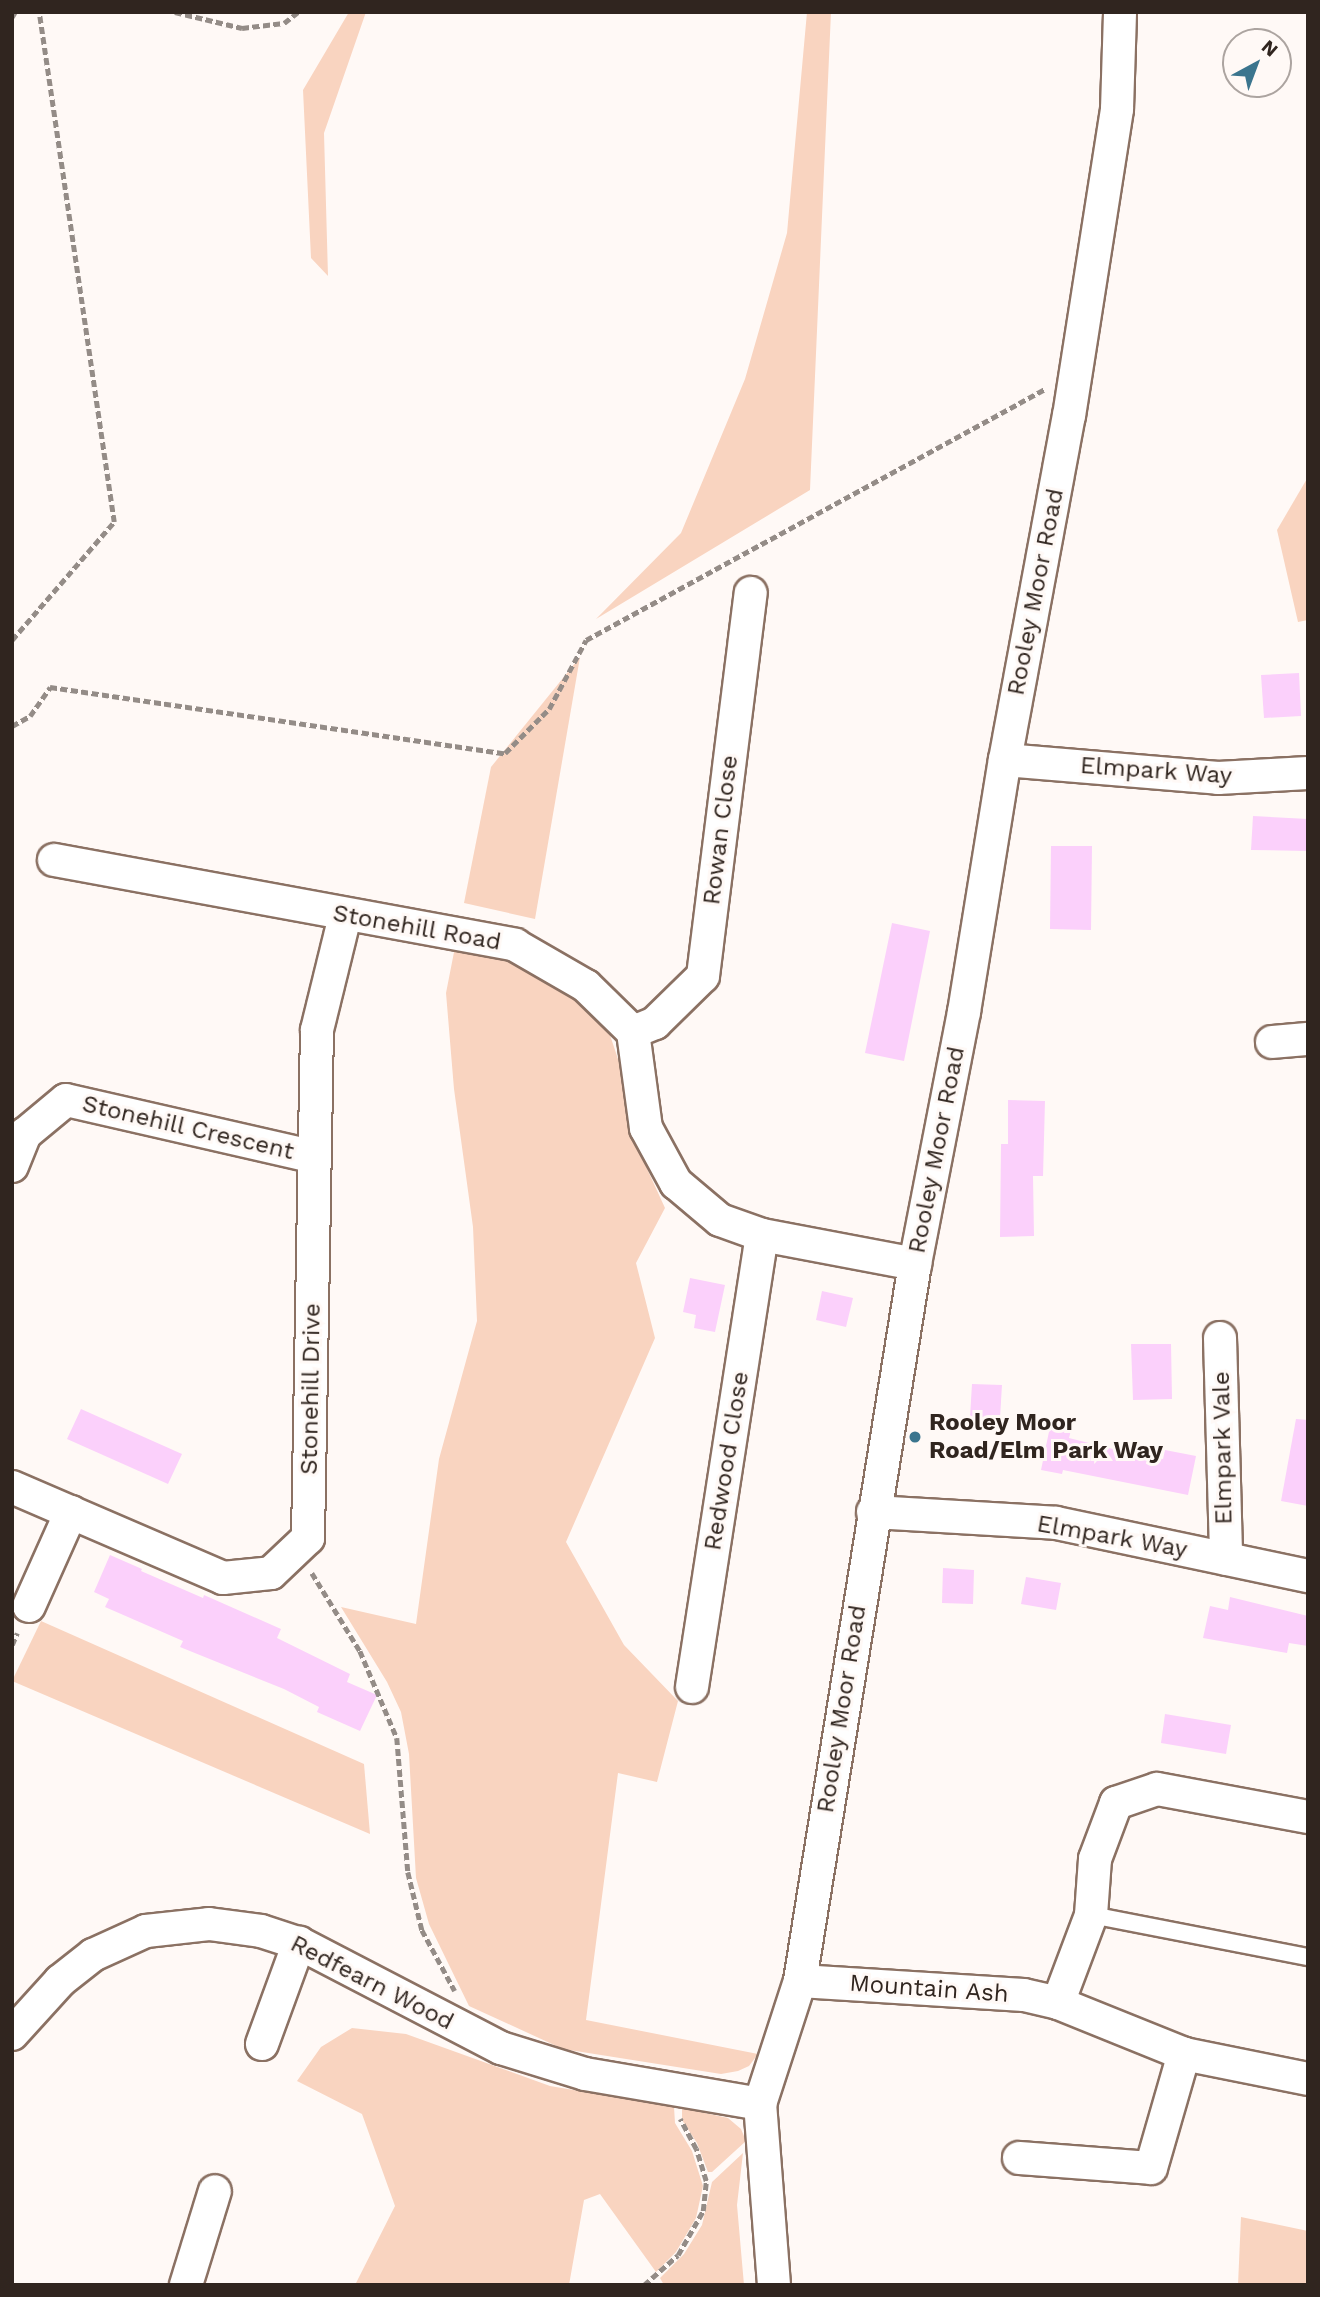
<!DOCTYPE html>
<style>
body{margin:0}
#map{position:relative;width:1320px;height:2297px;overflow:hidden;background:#fff9f6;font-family:"Work Sans",sans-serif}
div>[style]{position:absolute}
.green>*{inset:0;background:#f9d4c0}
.building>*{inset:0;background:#fbd0fb}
.path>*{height:4.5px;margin-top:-2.25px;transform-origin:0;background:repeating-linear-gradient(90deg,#948c87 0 7px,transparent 0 10.5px)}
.roads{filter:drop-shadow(2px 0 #8b7163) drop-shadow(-2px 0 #8b7163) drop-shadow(0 2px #8b7163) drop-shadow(0 -2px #8b7163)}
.lane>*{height:16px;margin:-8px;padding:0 8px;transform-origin:8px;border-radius:8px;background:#fff}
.street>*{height:32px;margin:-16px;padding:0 16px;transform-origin:16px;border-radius:16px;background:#fff}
.dots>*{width:19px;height:19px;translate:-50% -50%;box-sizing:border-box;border:4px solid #fff9f6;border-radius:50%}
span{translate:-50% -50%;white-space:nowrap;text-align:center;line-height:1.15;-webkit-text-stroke:6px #fff9f6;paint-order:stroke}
.street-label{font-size:24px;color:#30251f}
.poi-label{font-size:24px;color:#30251f;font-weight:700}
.left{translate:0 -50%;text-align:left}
.frame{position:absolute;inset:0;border:14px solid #30251f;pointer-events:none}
.north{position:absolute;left:1222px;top:28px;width:70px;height:70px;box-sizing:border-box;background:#fff9f6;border:2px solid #aca4a0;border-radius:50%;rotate:41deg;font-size:19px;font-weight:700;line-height:28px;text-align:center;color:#30251f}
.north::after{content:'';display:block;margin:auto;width:24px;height:32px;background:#3b758e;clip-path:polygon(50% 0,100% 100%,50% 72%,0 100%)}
</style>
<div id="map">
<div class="green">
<i style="clip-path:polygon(349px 12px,366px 12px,324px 133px,328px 276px,311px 258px,303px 90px)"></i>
<i style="clip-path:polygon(807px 12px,831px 12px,810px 490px,596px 619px,681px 533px,745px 379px,787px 233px)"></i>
<i style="clip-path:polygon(1308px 477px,1308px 620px,1298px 622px,1277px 530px)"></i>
<i style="clip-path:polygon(580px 657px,535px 919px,464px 903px,491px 767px)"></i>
<i style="clip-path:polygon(455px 947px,520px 965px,572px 998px,610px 1035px,625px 1080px,632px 1136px,665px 1208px,636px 1263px,655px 1338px,566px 1542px,624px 1645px,678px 1701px,657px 1782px,618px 1773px,586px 2020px,758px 2054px,749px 2066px,738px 2071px,721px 2074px,563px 2049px,469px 2006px,429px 1924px,416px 1878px,409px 1754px,401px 1712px,387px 1682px,341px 1607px,416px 1624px,439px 1459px,477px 1321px,473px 1227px,454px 1089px,446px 993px)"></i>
<i style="clip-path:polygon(41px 1621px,364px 1764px,370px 1834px,12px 1681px)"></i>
<i style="clip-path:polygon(352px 2028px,406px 2034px,550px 2086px,674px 2107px,675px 2123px,692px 2151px,703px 2186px,696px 2218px,676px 2252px,656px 2272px,600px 2194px,584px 2200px,569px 2285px,355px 2285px,395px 2206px,362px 2114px,297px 2081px,321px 2047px)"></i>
<i style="clip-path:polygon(682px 2108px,728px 2118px,741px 2129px,746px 2141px,712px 2172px,708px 2172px,697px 2143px,682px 2120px)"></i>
<i style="clip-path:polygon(743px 2153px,737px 2205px,744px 2285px,664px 2285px,660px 2278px,684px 2254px,702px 2225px,712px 2182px)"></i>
<i style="clip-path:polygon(1241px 2217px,1308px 2231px,1308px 2285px,1238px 2285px)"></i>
</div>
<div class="building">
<i style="clip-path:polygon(1299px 673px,1301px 716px,1264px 718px,1261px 675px)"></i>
<i style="clip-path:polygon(1253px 816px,1308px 819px,1308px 851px,1251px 850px)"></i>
<i style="clip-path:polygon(1051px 846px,1092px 846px,1091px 930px,1050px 929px)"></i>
<i style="clip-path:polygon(892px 923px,930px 931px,904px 1061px,865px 1053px)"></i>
<i style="clip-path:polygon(1008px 1100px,1045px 1101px,1043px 1176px,1033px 1176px,1034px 1236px,1000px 1237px,1001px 1144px,1008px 1144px)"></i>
<i style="clip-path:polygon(690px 1278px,725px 1285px,715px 1332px,694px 1328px,696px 1315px,683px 1312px)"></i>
<i style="clip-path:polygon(822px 1291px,853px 1298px,846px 1327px,816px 1320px)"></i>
<i style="clip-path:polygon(1131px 1344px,1171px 1344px,1172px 1399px,1133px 1400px)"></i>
<i style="clip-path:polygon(972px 1384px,1002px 1385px,1000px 1418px,970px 1417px)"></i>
<i style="clip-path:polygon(81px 1409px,182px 1454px,168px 1484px,67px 1439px)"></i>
<i style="clip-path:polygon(1296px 1419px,1308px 1420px,1308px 1506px,1281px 1501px)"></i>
<i style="clip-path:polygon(1051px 1422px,1072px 1426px,1069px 1438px,1117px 1450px,1163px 1459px,1165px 1450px,1196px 1456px,1188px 1495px,1063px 1470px,1062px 1474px,1041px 1470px)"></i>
<i style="clip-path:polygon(110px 1555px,142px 1569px,141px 1571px,203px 1598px,204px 1595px,281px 1629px,277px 1638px,350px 1674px,347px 1682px,377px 1695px,360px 1731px,317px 1712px,319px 1707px,284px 1689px,180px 1647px,183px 1641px,105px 1607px,109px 1599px,94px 1592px)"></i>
<i style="clip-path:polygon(943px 1568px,974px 1570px,973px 1604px,942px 1603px)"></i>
<i style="clip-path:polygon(1026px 1577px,1061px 1583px,1056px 1610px,1021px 1604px)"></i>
<i style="clip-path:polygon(1230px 1597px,1308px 1616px,1308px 1646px,1289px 1643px,1287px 1653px,1203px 1638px,1210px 1606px,1228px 1610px)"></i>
<i style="clip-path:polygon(1165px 1714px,1231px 1725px,1226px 1754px,1161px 1743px)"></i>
</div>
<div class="path">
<i style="left:175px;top:12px;width:69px;rotate:13.4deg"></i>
<i style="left:242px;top:28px;width:42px;rotate:-6.8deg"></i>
<i style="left:284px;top:23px;width:18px;rotate:-38deg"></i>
<i style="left:12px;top:17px;width:6px;rotate:-59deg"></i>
<i style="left:12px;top:640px;width:156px;rotate:-49.2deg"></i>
<i style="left:114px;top:522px;width:515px;rotate:-98.37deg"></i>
<i style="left:12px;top:726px;width:21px;rotate:-29deg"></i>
<i style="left:30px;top:716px;width:35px;rotate:-55deg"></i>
<i style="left:50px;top:687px;width:460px;rotate:8.3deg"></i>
<i style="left:505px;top:753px;width:62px;rotate:-45deg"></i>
<i style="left:549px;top:709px;width:78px;rotate:-61.8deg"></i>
<i style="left:586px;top:640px;width:523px;rotate:-28.67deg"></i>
<i style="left:312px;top:1573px;width:92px;rotate:58.4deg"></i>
<i style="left:360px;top:1651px;width:95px;rotate:67deg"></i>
<i style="left:397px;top:1738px;width:134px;rotate:85.3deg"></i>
<i style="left:408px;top:1872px;width:60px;rotate:76.4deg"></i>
<i style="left:422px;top:1930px;width:69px;rotate:61.6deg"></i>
<i style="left:12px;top:1645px;width:13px;rotate:-67deg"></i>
<i style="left:644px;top:2285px;width:45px;rotate:-41.4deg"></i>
<i style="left:678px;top:2255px;width:51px;rotate:-60.4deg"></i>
<i style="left:703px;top:2211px;width:30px;rotate:-84deg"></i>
<i style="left:706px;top:2181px;width:34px;rotate:-107deg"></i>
<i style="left:696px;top:2149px;width:34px;rotate:-118deg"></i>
</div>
<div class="roads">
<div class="lane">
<i style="left:1091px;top:1915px;width:221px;rotate:11deg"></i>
</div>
<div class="street">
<i style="left:1005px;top:760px;width:214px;rotate:4.8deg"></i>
<i style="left:1218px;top:778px;width:90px;rotate:-3.2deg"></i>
<i style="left:54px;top:860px;width:469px;rotate:10.4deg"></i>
<i style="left:515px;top:945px;width:82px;rotate:30deg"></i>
<i style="left:586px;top:986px;width:66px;rotate:44.4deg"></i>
<i style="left:633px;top:1032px;width:97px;rotate:82.3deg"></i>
<i style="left:646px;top:1128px;width:63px;rotate:61.4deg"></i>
<i style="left:676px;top:1183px;width:57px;rotate:40.1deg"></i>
<i style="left:720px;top:1220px;width:45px;rotate:19.7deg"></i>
<i style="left:762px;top:1235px;width:156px;rotate:10.7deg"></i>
<i style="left:633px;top:1032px;width:24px;rotate:-22deg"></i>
<i style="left:655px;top:1023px;width:67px;rotate:-44.4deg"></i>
<i style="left:703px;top:976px;width:386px;rotate:-82.9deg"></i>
<i style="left:1272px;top:1042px;width:36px;rotate:-5deg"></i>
<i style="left:12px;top:1166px;width:35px;rotate:-68deg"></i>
<i style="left:25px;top:1134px;width:53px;rotate:-39.7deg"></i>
<i style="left:66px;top:1100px;width:254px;rotate:12.9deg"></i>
<i style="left:1220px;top:1338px;width:221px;rotate:88.4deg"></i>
<i style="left:12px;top:1487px;width:230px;rotate:23.3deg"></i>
<i style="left:223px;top:1578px;width:48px;rotate:-5.9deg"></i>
<i style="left:271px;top:1573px;width:51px;rotate:-43.4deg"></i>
<i style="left:308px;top:1538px;width:508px;rotate:-88.99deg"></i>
<i style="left:317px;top:1030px;width:117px;rotate:-76.2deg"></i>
<i style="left:873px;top:1512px;width:183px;rotate:3.4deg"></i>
<i style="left:1056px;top:1523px;width:258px;rotate:11.9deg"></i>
<i style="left:29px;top:1606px;width:103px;rotate:-65.9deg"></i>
<i style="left:692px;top:1687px;width:457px;rotate:-81.2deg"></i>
<i style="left:800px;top:1981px;width:224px;rotate:3.6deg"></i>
<i style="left:1024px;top:1995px;width:35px;rotate:13deg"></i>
<i style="left:1058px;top:2003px;width:136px;rotate:22deg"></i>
<i style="left:1184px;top:2054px;width:126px;rotate:11.4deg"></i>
<i style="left:1058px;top:2003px;width:94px;rotate:-69.4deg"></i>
<i style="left:1091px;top:1915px;width:56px;rotate:-85.9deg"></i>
<i style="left:1095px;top:1859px;width:60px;rotate:-69.4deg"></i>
<i style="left:1116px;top:1803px;width:43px;rotate:-18.9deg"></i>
<i style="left:1157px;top:1789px;width:154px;rotate:10.5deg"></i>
<i style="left:12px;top:2034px;width:72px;rotate:-47.8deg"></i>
<i style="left:60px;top:1981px;width:42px;rotate:-38.2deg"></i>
<i style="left:93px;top:1955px;width:58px;rotate:-24.4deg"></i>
<i style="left:146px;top:1931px;width:63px;rotate:-6.3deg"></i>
<i style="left:209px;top:1924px;width:52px;rotate:7.7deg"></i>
<i style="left:261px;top:1931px;width:40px;rotate:18deg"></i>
<i style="left:299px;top:1943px;width:228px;rotate:27.5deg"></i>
<i style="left:501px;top:2048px;width:88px;rotate:17.2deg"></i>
<i style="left:585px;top:2074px;width:178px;rotate:9.7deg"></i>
<i style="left:262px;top:2044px;width:108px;rotate:-69.9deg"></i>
<i style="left:1019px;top:2158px;width:132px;rotate:4.3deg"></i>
<i style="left:1151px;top:2168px;width:119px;rotate:-73.9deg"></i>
<i style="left:186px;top:2285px;width:98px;rotate:-72.9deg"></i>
<i style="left:774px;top:2285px;width:182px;rotate:-94.4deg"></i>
<i style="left:760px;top:2104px;width:129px;rotate:-72deg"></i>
<i style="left:800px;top:1981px;width:726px;rotate:-80.89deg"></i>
<i style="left:915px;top:1264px;width:257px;rotate:-79deg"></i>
<i style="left:964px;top:1012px;width:255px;rotate:-80.8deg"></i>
<i style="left:1005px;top:760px;width:350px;rotate:-79.5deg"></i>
<i style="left:1069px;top:416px;width:311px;rotate:-81.1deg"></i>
<i style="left:1117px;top:109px;width:97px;rotate:-88.2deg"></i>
</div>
</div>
<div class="dots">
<i style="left:915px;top:1437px;background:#3b758e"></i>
</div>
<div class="street-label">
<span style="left:1036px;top:592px;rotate:-79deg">Rooley Moor Road</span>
<span style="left:1156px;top:771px;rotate:4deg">Elmpark Way</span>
<span style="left:721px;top:830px;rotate:-83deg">Rowan Close</span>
<span style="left:417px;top:928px;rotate:10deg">Stonehill Road</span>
<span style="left:188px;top:1128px;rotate:13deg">Stonehill Crescent</span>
<span style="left:937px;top:1150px;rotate:-79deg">Rooley Moor Road</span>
<span style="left:311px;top:1389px;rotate:-89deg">Stonehill Drive</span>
<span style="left:1223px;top:1448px;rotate:-91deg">Elmpark Vale</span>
<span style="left:727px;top:1461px;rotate:-81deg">Redwood Close</span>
<span style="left:1112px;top:1537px;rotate:10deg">Elmpark Way</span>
<span style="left:842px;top:1709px;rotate:-81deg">Rooley Moor Road</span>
<span style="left:372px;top:1983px;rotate:27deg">Redfearn Wood</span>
<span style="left:929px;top:1989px;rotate:4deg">Mountain Ash</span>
</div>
<div class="poi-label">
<span class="left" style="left:929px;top:1437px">Rooley Moor<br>Road/Elm Park Way</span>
</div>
<div class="frame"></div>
<div class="north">N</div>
</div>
